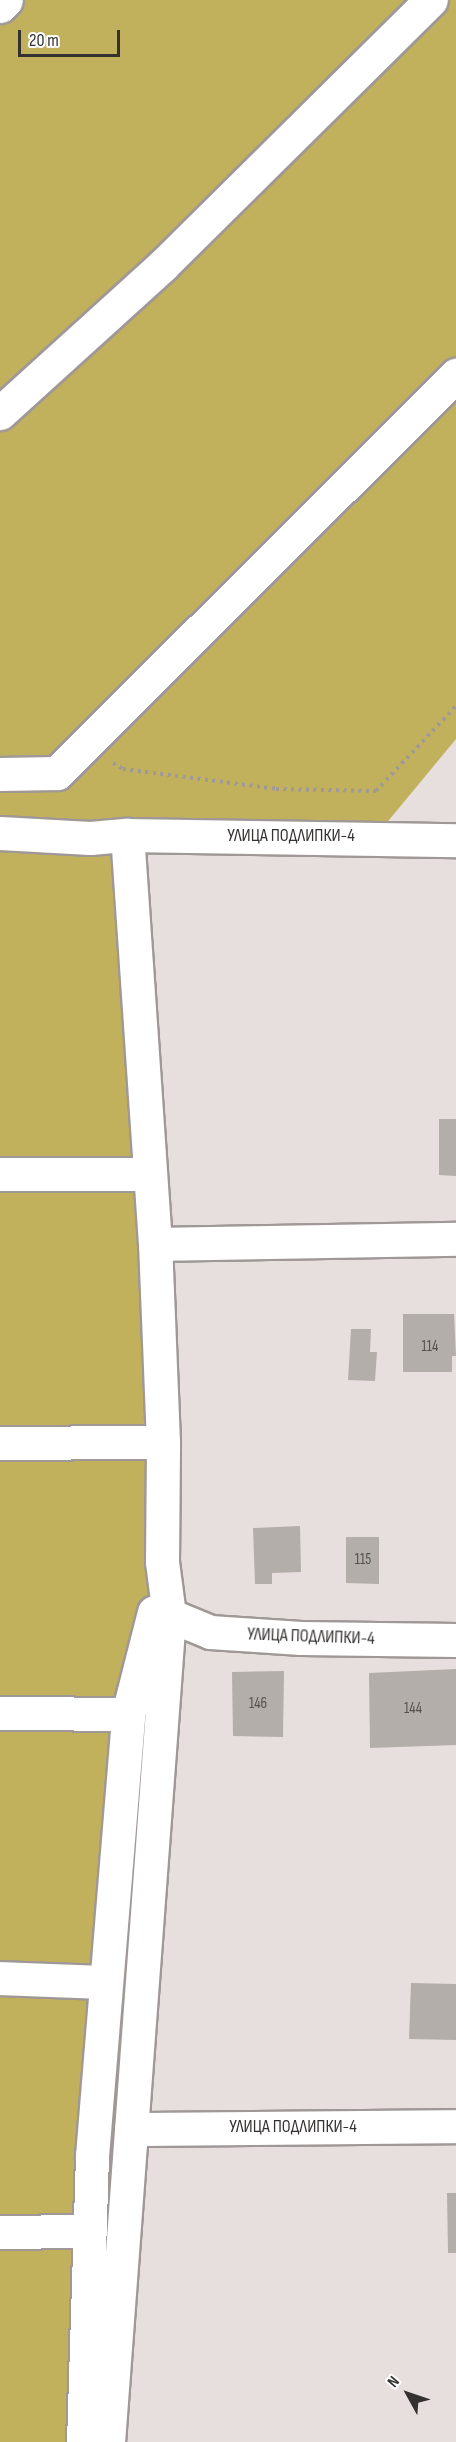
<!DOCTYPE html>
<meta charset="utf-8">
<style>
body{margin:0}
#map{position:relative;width:456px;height:2442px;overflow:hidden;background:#e7dfdd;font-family:"Sofia Sans Condensed",sans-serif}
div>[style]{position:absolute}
.green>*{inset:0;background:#c1b05c}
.building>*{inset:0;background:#b3aea9}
.path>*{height:4px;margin-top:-2px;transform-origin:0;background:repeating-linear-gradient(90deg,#9f9998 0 3px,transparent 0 7.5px)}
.roads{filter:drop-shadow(2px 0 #9f9896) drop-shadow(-2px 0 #9f9896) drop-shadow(0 2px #9f9896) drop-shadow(0 -2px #9f9896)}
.minor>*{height:33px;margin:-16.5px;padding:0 16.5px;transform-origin:16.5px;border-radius:16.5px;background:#fff}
span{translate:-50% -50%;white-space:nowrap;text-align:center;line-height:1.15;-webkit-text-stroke:6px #fff;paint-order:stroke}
.number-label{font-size:15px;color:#54504e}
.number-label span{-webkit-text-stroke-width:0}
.street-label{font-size:18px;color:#343130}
.north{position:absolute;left:378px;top:2364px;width:60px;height:60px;-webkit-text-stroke:4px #fff;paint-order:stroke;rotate:310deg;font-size:16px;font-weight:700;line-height:24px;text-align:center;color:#343130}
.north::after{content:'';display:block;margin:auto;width:21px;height:27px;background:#343130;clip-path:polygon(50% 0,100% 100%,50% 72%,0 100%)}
.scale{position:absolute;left:18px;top:30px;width:102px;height:27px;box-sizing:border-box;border:3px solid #343130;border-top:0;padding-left:8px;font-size:18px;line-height:21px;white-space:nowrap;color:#343130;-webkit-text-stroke:4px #fff;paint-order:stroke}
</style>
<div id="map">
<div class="green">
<i style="clip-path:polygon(0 0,456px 0,456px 739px,375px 837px,127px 835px,163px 1442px,108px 2442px,0 2442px)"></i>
</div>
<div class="building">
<i style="clip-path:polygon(439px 1119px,456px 1119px,456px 1176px,439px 1175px)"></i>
<i style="clip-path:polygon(403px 1314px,454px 1314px,456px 1356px,452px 1356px,452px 1372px,403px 1372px)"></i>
<i style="clip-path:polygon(351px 1329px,371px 1329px,370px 1352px,377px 1352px,375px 1381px,348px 1380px)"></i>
<i style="clip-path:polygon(300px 1526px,301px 1572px,272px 1573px,272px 1584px,255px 1584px,253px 1528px)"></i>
<i style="clip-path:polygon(346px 1537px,379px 1537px,379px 1584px,346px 1583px)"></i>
<i style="clip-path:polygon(456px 1669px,456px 1745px,370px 1748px,369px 1673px)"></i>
<i style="clip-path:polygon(284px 1671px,283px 1737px,233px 1736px,232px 1672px)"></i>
<i style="clip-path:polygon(411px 1983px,456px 1984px,456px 2040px,409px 2039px)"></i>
<i style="clip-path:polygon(447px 2193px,456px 2193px,456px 2253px,448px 2253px)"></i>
</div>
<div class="path">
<i style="left:113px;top:763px;width:12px;rotate:31deg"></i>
<i style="left:123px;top:769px;width:154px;rotate:7.4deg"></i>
<i style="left:276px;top:789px;width:100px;rotate:1.1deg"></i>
<i style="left:376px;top:791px;width:117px;rotate:-46.7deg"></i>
</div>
<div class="roads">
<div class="minor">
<i style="left:0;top:6px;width:8px;rotate:-45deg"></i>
<i style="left:0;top:413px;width:219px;rotate:-42.2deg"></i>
<i style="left:162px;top:266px;width:378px;rotate:-44.7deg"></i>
<i style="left:0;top:774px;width:57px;rotate:-1deg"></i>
<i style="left:57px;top:773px;width:564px;rotate:-44.93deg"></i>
<i style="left:0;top:833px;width:90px;rotate:3.2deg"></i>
<i style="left:90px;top:838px;width:37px;rotate:-5deg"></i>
<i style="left:127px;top:835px;width:329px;rotate:0.9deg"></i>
<i style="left:0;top:1174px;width:150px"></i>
<i style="left:155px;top:1244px;width:301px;rotate:-1deg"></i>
<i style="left:0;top:1443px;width:163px;rotate:-0.4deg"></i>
<i style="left:169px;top:1615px;width:44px;rotate:22.5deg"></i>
<i style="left:210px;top:1632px;width:91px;rotate:3.8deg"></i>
<i style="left:301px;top:1638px;width:155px;rotate:0.7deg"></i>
<i style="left:0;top:1713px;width:128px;rotate:0.4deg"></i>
<i style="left:0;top:1978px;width:106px;rotate:2.2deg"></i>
<i style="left:131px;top:2129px;width:325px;rotate:-0.5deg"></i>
<i style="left:0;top:2232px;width:83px;rotate:-0.7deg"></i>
<i style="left:83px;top:2442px;width:286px;rotate:-88.2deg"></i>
<i style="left:92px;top:2156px;width:443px;rotate:-85.3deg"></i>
<i style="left:128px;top:1714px;width:105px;rotate:-75.7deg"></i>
<i style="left:108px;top:2442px;width:829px;rotate:-85.78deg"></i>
<i style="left:169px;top:1615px;width:53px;rotate:-97.5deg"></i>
<i style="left:162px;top:1562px;width:120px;rotate:-89.5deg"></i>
<i style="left:163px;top:1442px;width:198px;rotate:-92.3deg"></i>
<i style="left:155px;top:1244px;width:410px;rotate:-93.9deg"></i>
</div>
</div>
<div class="number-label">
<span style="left:430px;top:1347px">114</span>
<span style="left:363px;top:1560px">115</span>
<span style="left:258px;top:1704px">146</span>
<span style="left:413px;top:1709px">144</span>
</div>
<div class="street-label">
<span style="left:291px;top:836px">УЛИЦА ПОДЛИПКИ-4</span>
<span style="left:311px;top:1637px;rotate:2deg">УЛИЦА ПОДЛИПКИ-4</span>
<span style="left:293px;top:2127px">УЛИЦА ПОДЛИПКИ-4</span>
</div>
<div class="north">N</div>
<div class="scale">20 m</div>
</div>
